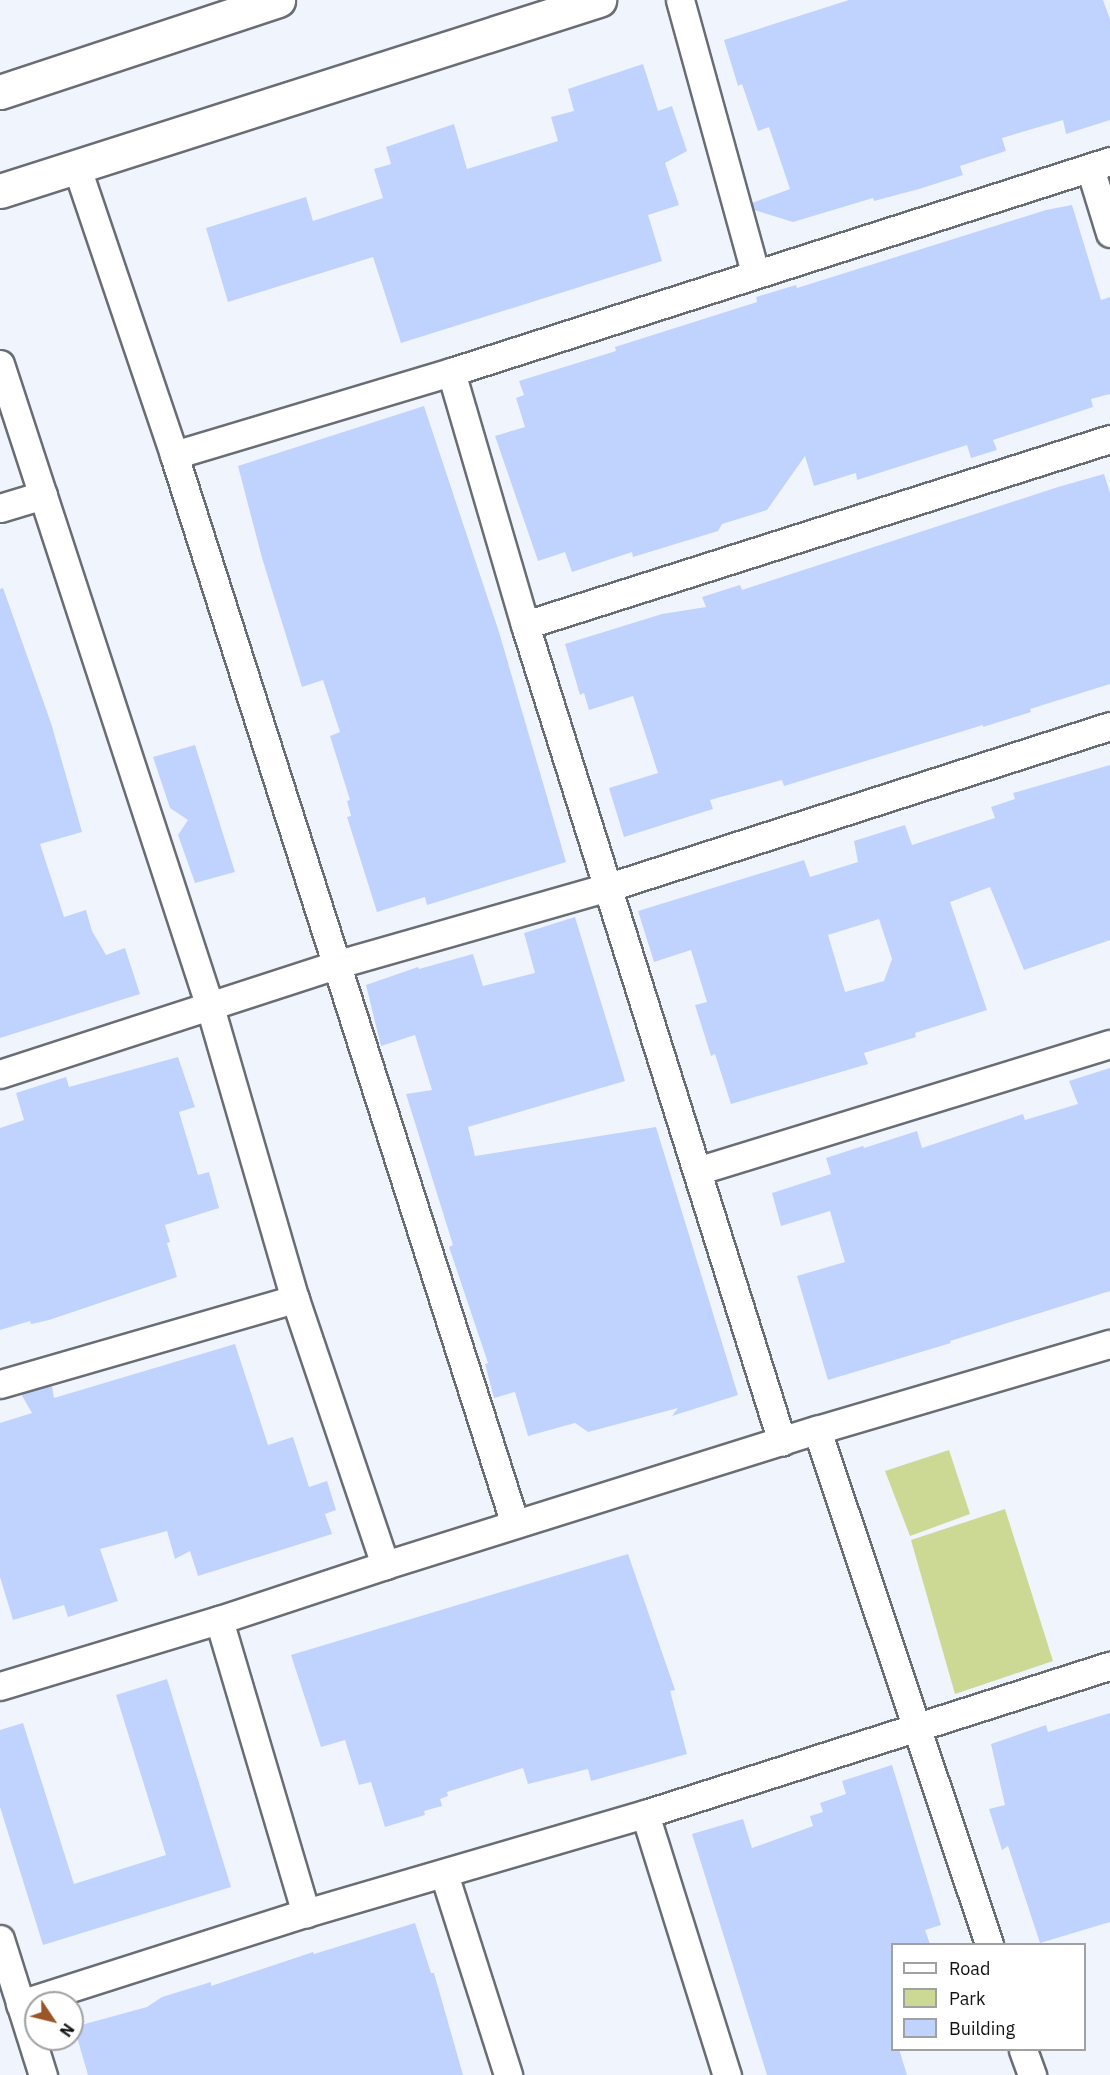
<!DOCTYPE html>
<style>
body{margin:0}
#map{position:relative;width:1110px;height:2075px;overflow:hidden;background:#f0f4fd;font-family:"IBM Plex Sans",sans-serif}
div>[style]{position:absolute}
.green>*{inset:0;background:#ccd995}
.building>*{inset:0;background:#c0d3ff}
.roads{filter:drop-shadow(2px 0 #696d74) drop-shadow(-2px 0 #696d74) drop-shadow(0 2px #696d74) drop-shadow(0 -2px #696d74)}
.street>*{height:27px;margin:-13.5px;padding:0 13.5px;transform-origin:13.5px;border-radius:13.5px;background:#fff}
.secondary>*{height:33px;margin:-16.5px;padding:0 16.5px;transform-origin:16.5px;border-radius:16.5px;background:#fff}
span{translate:-50% -50%;white-space:nowrap;text-align:center;line-height:1.15;-webkit-text-stroke:6px #fff;paint-order:stroke}
.legend{position:absolute;left:891px;top:1943px;width:195px;height:108px;box-sizing:border-box;background:#fff;border:2px solid #a0a1a2;margin:0;padding:8px 10px;list-style:none;font-size:18px;color:#111316}
.legend li{display:flex;align-items:center;gap:12px;height:30px}
.legend b{width:30px;border:2px solid #a0a1a2}
.north{position:absolute;left:24px;top:1991px;width:60px;height:60px;box-sizing:border-box;background:#fff;border:2px solid #a0a1a2;border-radius:50%;rotate:125deg;font-size:16px;font-weight:700;line-height:24px;text-align:center;color:#111316}
.north::after{content:'';display:block;margin:auto;width:21px;height:27px;background:#9a5629;clip-path:polygon(50% 0,100% 100%,50% 72%,0 100%)}
</style>
<div id="map">
<div class="green">
<i style="clip-path:polygon(949px 1450px,970px 1514px,910px 1536px,885px 1471px)"></i>
<i style="clip-path:polygon(1005px 1509px,1053px 1661px,955px 1694px,911px 1540px)"></i>
</div>
<div class="building">
<i style="clip-path:polygon(849px 0,1103px 0,1110px 19px,1110px 120px,1066px 134px,1063px 120px,1002px 138px,1006px 151px,960px 166px,963px 175px,919px 189px,874px 201px,873px 198px,793px 222px,754px 210px,752px 203px,790px 189px,769px 127px,758px 131px,742px 84px,738px 86px,724px 40px)"></i>
<i style="clip-path:polygon(643px 64px,658px 111px,672px 106px,687px 151px,665px 163px,679px 205px,648px 215px,662px 261px,401px 343px,373px 257px,228px 302px,206px 228px,306px 197px,313px 221px,383px 198px,374px 169px,391px 164px,386px 147px,454px 124px,467px 169px,558px 141px,551px 117px,574px 111px,568px 89px)"></i>
<i style="clip-path:polygon(1072px 205px,1101px 300px,1110px 297px,1110px 394px,1091px 399px,1093px 407px,993px 440px,997px 450px,971px 458px,967px 445px,857px 480px,856px 473px,814px 486px,805px 456px,767px 510px,722px 524px,718px 531px,633px 557px,632px 552px,572px 572px,565px 552px,538px 561px,495px 436px,525px 427px,516px 398px,524px 395px,519px 381px,616px 351px,615px 347px,757px 302px,756px 297px,796px 285px,797px 288px,1046px 210px)"></i>
<i style="clip-path:polygon(424px 406px,499px 632px,566px 862px,427px 905px,425px 897px,377px 912px,347px 817px,351px 816px,347px 801px,350px 800px,330px 736px,340px 732px,323px 680px,302px 687px,262px 558px,238px 466px)"></i>
<i style="clip-path:polygon(1104px 474px,1110px 493px,1110px 684px,1030px 709px,1031px 712px,983px 727px,983px 725px,784px 786px,782px 780px,710px 800px,713px 809px,624px 837px,609px 788px,658px 773px,633px 696px,589px 710px,584px 693px,580px 695px,565px 644px,662px 614px,706px 607px,702px 597px,740px 585px,742px 590px,1058px 487px)"></i>
<i style="clip-path:polygon(3px 588px,51px 723px,82px 832px,40px 844px,64px 917px,86px 910px,92px 931px,106px 955px,125px 948px,140px 994px,0 1038px,0 589px)"></i>
<i style="clip-path:polygon(195px 745px,235px 872px,195px 883px,178px 835px,188px 820px,170px 808px,153px 757px)"></i>
<i style="clip-path:polygon(evenodd,1110px 765px,1110px 940px,1024px 970px,990px 887px,950px 902px,987px 1010px,915px 1033px,916px 1037px,864px 1053px,868px 1064px,731px 1104px,715px 1054px,711px 1056px,695px 1005px,707px 1002px,691px 950px,654px 962px,638px 911px,804px 860px,810px 877px,858px 862px,854px 841px,905px 825px,912px 845px,995px 818px,991px 807px,1015px 799px,1013px 793px,1110px 765px,879px 919px,892px 959px,884px 981px,845px 992px,828px 935px,879px 919px)"></i>
<i style="clip-path:polygon(575px 917px,625px 1081px,468px 1127px,475px 1156px,656px 1127px,738px 1395px,672px 1416px,678px 1408px,588px 1432px,575px 1423px,528px 1436px,515px 1392px,494px 1398px,485px 1364px,488px 1363px,449px 1247px,453px 1245px,406px 1094px,432px 1090px,415px 1035px,381px 1046px,366px 985px,418px 967px,419px 969px,473px 954px,483px 986px,535px 973px,524px 933px)"></i>
<i style="clip-path:polygon(178px 1057px,195px 1107px,179px 1112px,198px 1175px,209px 1172px,219px 1208px,165px 1225px,170px 1242px,167px 1243px,177px 1277px,49px 1320px,31px 1324px,30px 1321px,0 1330px,0 1128px,24px 1120px,16px 1093px,66px 1077px,69px 1087px)"></i>
<i style="clip-path:polygon(1110px 1068px,1110px 1291px,950px 1341px,951px 1343px,828px 1380px,797px 1276px,845px 1262px,830px 1211px,781px 1226px,772px 1193px,831px 1174px,826px 1158px,863px 1146px,864px 1148px,917px 1131px,922px 1148px,1023px 1114px,1025px 1120px,1078px 1104px,1069px 1081px)"></i>
<i style="clip-path:polygon(235px 1344px,268px 1445px,293px 1437px,309px 1487px,327px 1481px,336px 1510px,325px 1514px,332px 1534px,198px 1576px,190px 1551px,175px 1559px,167px 1531px,100px 1549px,118px 1601px,68px 1617px,64px 1605px,13px 1620px,0 1577px,0 1423px,32px 1413px,21px 1394px,52px 1386px,54px 1398px)"></i>
<i style="clip-path:polygon(628px 1554px,675px 1690px,670px 1691px,687px 1754px,591px 1781px,588px 1769px,528px 1784px,523px 1768px,447px 1792px,448px 1796px,440px 1799px,442px 1806px,424px 1811px,425px 1815px,385px 1827px,371px 1782px,359px 1785px,345px 1740px,321px 1747px,291px 1655px)"></i>
<i style="clip-path:polygon(167px 1679px,231px 1887px,43px 1945px,0 1807px,0 1730px,23px 1723px,74px 1884px,166px 1855px,116px 1695px)"></i>
<i style="clip-path:polygon(1110px 1713px,1110px 1922px,1040px 1943px,1008px 1846px,1002px 1850px,989px 1809px,1005px 1805px,991px 1744px,1046px 1725px,1048px 1732px)"></i>
<i style="clip-path:polygon(892px 1765px,941px 1925px,925px 1930px,930px 1944px,892px 1944px,892px 2049px,899px 2049px,907px 2075px,767px 2075px,692px 1834px,743px 1819px,752px 1848px,813px 1826px,810px 1816px,823px 1812px,820px 1803px,846px 1794px,842px 1781px)"></i>
<i style="clip-path:polygon(415px 1923px,431px 1973px,434px 1973px,463px 2075px,88px 2075px,74px 2027px,147px 2007px,162px 1997px,211px 1982px,211px 1986px,313px 1952px,314px 1954px)"></i>
</div>
<div class="roads">
<div class="street">
<i style="left:680px;top:0;width:283px;rotate:74.6deg"></i>
<i style="left:77px;top:168px;width:303px;rotate:71.3deg"></i>
<i style="left:174px;top:455px;width:1122px;rotate:72.31deg"></i>
<i style="left:1090px;top:168px;width:68px;rotate:72.9deg"></i>
<i style="left:0;top:364px;width:676px;rotate:71.91deg"></i>
<i style="left:210px;top:1007px;width:304px;rotate:73.8deg"></i>
<i style="left:295px;top:1299px;width:281px;rotate:71.3deg"></i>
<i style="left:451px;top:372px;width:264px;rotate:73.7deg"></i>
<i style="left:525px;top:625px;width:856px;rotate:72.54deg"></i>
<i style="left:174px;top:455px;width:289px;rotate:-16.7deg"></i>
<i style="left:451px;top:372px;width:692px;rotate:-17.75deg"></i>
<i style="left:0;top:508px;width:45px;rotate:-16.8deg"></i>
<i style="left:525px;top:625px;width:614px;rotate:-17.64deg"></i>
<i style="left:0;top:1074px;width:355px;rotate:-18deg"></i>
<i style="left:338px;top:964px;width:282px;rotate:-15.9deg"></i>
<i style="left:609px;top:887px;width:526px;rotate:-17.82deg"></i>
<i style="left:697px;top:1171px;width:432px;rotate:-17.1deg"></i>
<i style="left:0;top:1384px;width:307px;rotate:-16.1deg"></i>
<i style="left:817px;top:1430px;width:542px;rotate:71.5deg"></i>
<i style="left:219px;top:1620px;width:306px;rotate:73.5deg"></i>
<i style="left:0;top:1686px;width:229px;rotate:-16.8deg"></i>
<i style="left:219px;top:1620px;width:175px;rotate:-18.3deg"></i>
<i style="left:385px;top:1565px;width:453px;rotate:-17.4deg"></i>
<i style="left:817px;top:1430px;width:305px;rotate:-16.4deg"></i>
<i style="left:645px;top:1814px;width:274px;rotate:72.6deg"></i>
<i style="left:444px;top:1874px;width:211px;rotate:72.3deg"></i>
<i style="left:0;top:1939px;width:143px;rotate:72.5deg"></i>
<i style="left:20px;top:2004px;width:300px;rotate:-17.7deg"></i>
<i style="left:306px;top:1913px;width:353px;rotate:-16.3deg"></i>
<i style="left:645px;top:1814px;width:488px;rotate:-17.7deg"></i>
<i style="left:1023px;top:2050px;width:27px;rotate:70deg"></i>
</div>
<div class="secondary">
<i style="left:0;top:92px;width:293px;rotate:-18.3deg"></i>
<i style="left:0;top:191px;width:629px;rotate:-17.69deg"></i>
</div>
</div>
<ul class="legend">
<li><b style="height:8px;background:#fff"></b>Road</li>
<li><b style="height:16px;background:#ccd995"></b>Park</li>
<li><b style="height:16px;background:#c0d3ff"></b>Building</li>
</ul>
<div class="north">N</div>
</div>
